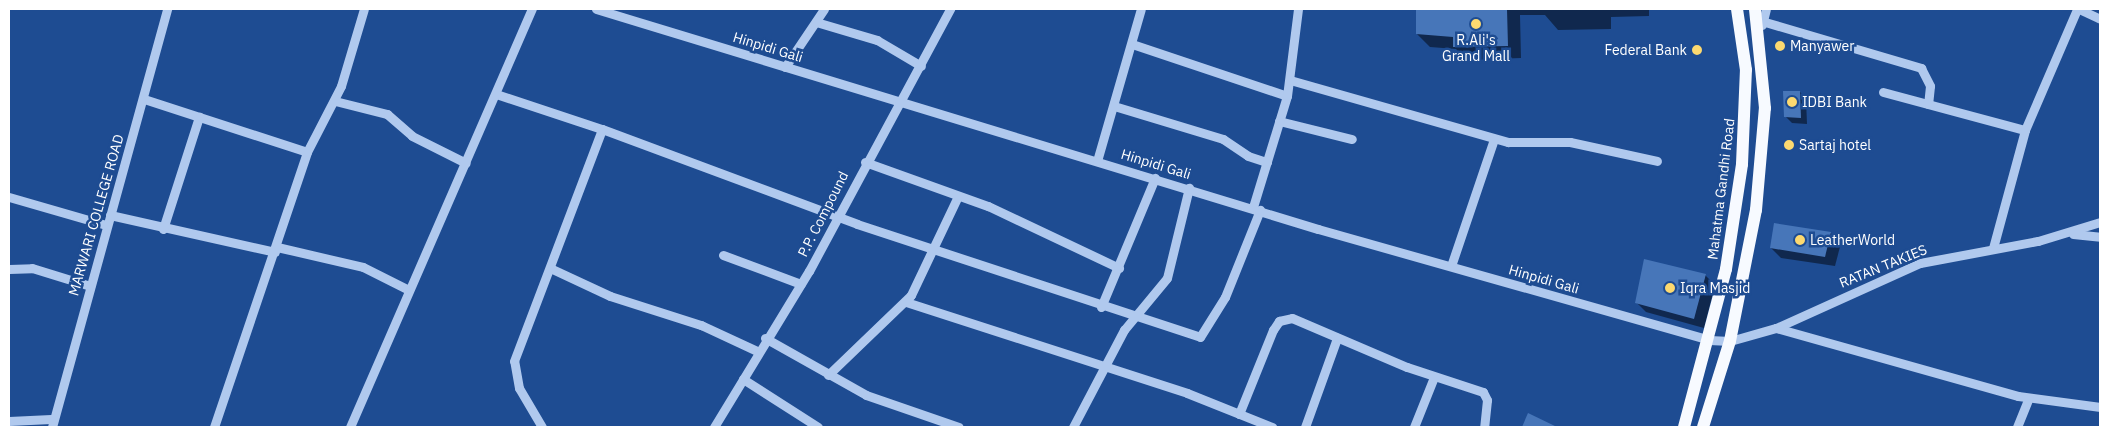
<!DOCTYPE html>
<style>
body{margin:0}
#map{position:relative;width:2109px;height:436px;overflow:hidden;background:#1e4c92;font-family:"IBM Plex Sans",sans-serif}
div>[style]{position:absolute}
.shadow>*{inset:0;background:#0007}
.building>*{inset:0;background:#4776b9}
.minor>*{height:9px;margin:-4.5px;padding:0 4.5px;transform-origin:4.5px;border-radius:4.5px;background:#b0c9ee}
.major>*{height:12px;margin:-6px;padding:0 6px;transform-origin:6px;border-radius:6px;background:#f7faff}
.dots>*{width:14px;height:14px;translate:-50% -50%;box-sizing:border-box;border:2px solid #1e4c92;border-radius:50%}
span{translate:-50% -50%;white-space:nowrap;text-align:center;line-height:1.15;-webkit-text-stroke:5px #1e4c92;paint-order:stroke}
.poi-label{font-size:14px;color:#fff}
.left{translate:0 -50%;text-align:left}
.right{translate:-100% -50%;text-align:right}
.street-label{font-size:14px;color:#fff}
.frame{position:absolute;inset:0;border:10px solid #fff;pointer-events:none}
</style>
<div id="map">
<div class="shadow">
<i style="clip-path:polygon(1417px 9px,1649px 9px,1649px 16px,1611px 17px,1611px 29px,1558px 30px,1545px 15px,1520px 15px,1521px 58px,1467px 60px,1456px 49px,1430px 47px,1417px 34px)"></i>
<i style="clip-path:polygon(1800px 92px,1806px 99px,1807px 124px,1792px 123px,1785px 116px)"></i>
<i style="clip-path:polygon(1775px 225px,1831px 233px,1841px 243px,1835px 266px,1781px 258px,1771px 248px)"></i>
<i style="clip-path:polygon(1705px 275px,1715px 285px,1704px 328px,1646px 312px,1636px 302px)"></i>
</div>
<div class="building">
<i style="clip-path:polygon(1416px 9px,1507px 9px,1508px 46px,1453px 47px,1453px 37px,1416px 34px)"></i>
<i style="clip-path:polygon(1783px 91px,1800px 91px,1801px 118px,1784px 117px)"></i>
<i style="clip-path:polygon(1774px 223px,1831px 232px,1825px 257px,1770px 248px)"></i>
<i style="clip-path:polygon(1644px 259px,1706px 274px,1694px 319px,1635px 303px)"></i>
<i style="clip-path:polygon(1528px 413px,1557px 427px,1522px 427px)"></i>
</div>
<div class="minor">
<i style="left:596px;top:9px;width:755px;rotate:16.95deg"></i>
<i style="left:1318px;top:229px;width:406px;rotate:15.8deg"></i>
<i style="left:1709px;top:340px;width:21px;rotate:3deg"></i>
<i style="left:1730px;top:341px;width:48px;rotate:-15.8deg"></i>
<i style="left:1776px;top:328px;width:158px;rotate:-24.3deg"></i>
<i style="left:1920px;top:263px;width:120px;rotate:-10.6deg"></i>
<i style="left:2038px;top:241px;width:65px;rotate:-17deg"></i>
<i style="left:2079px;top:9px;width:23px;rotate:25deg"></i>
<i style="left:816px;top:22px;width:64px;rotate:16.4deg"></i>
<i style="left:877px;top:40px;width:51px;rotate:30.6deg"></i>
<i style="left:1765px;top:22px;width:163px;rotate:16.4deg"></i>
<i style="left:1921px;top:68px;width:20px;rotate:63deg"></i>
<i style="left:1930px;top:86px;width:18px;rotate:96deg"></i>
<i style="left:1762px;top:25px;width:16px;rotate:-76deg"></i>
<i style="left:1132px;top:44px;width:163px;rotate:18.5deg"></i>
<i style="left:785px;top:67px;width:70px;rotate:-56.1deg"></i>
<i style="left:1290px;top:80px;width:227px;rotate:15.9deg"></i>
<i style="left:1508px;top:142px;width:62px"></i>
<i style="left:1570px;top:142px;width:89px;rotate:12.3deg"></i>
<i style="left:1883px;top:92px;width:147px;rotate:15deg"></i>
<i style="left:496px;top:94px;width:112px;rotate:18.3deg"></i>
<i style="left:602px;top:129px;width:272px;rotate:20.4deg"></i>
<i style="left:857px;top:224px;width:361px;rotate:18.2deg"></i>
<i style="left:1200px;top:337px;width:47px;rotate:-58deg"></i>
<i style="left:1225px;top:297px;width:94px;rotate:-68.1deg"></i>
<i style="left:144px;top:99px;width:171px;rotate:18deg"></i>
<i style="left:335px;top:101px;width:54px;rotate:14deg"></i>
<i style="left:387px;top:114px;width:33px;rotate:41deg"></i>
<i style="left:412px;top:136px;width:60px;rotate:26.6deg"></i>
<i style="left:1114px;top:106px;width:114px;rotate:16.8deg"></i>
<i style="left:1223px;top:139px;width:30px;rotate:34deg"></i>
<i style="left:1248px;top:156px;width:20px;rotate:18deg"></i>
<i style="left:1279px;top:121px;width:75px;rotate:13.9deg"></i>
<i style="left:1097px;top:161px;width:158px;rotate:-73.9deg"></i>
<i style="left:865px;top:162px;width:131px;rotate:19.7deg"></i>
<i style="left:988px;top:206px;width:145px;rotate:25.3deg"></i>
<i style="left:9px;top:197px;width:101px;rotate:16.1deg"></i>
<i style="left:1253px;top:207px;width:116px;rotate:-73deg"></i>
<i style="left:1287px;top:96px;width:88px;rotate:-82.8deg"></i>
<i style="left:110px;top:215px;width:169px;rotate:12.6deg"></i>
<i style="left:163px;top:229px;width:118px;rotate:-72.2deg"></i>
<i style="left:2073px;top:234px;width:27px;rotate:6deg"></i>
<i style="left:277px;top:247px;width:88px;rotate:13.1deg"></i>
<i style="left:363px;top:267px;width:49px;rotate:26.6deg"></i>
<i style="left:1993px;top:248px;width:122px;rotate:-74.8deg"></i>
<i style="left:2025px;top:130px;width:132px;rotate:-66.7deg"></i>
<i style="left:723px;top:255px;width:83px;rotate:20.4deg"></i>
<i style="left:1451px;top:266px;width:134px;rotate:-71.3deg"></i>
<i style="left:550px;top:268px;width:66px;rotate:25deg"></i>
<i style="left:610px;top:296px;width:96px;rotate:17.7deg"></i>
<i style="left:701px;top:325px;width:62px;rotate:24.9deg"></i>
<i style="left:9px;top:269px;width:23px;rotate:-2deg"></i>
<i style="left:32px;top:268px;width:61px;rotate:17.2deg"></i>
<i style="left:906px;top:302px;width:295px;rotate:17.9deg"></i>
<i style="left:1187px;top:393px;width:92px;rotate:21.8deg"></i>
<i style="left:1101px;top:307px;width:140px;rotate:-67.3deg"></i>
<i style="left:1776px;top:328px;width:251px;rotate:15.7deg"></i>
<i style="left:2018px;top:396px;width:83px;rotate:7.6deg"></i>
<i style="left:765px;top:338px;width:116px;rotate:29.4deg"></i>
<i style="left:866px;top:395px;width:98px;rotate:19deg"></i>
<i style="left:828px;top:375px;width:115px;rotate:-43.9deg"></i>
<i style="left:911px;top:295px;width:107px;rotate:-64.6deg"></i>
<i style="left:743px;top:379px;width:89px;rotate:32.6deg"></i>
<i style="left:1239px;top:414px;width:91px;rotate:-68deg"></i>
<i style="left:1273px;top:330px;width:11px;rotate:-56deg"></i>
<i style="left:1279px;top:321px;width:13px;rotate:-13deg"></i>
<i style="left:1292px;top:318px;width:125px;rotate:23.1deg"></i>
<i style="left:1407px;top:367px;width:80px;rotate:18.2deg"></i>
<i style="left:1483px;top:392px;width:9px;rotate:63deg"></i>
<i style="left:1487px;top:400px;width:27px;rotate:96deg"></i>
<i style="left:9px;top:421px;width:42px;rotate:-2.7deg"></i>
<i style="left:52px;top:427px;width:434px;rotate:-74.6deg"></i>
<i style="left:214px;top:427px;width:290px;rotate:-71.3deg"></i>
<i style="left:307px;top:152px;width:74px;rotate:-62.7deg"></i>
<i style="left:341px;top:86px;width:80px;rotate:-73.4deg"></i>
<i style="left:350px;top:427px;width:456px;rotate:-66.5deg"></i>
<i style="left:542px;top:427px;width:45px;rotate:-120.5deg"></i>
<i style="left:519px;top:388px;width:27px;rotate:-100deg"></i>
<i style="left:514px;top:361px;width:248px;rotate:-69.2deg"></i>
<i style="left:714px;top:427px;width:183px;rotate:-58.7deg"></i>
<i style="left:809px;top:271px;width:298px;rotate:-61.7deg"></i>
<i style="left:1073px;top:427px;width:110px;rotate:-62.3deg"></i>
<i style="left:1124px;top:330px;width:67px;rotate:-50.4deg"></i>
<i style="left:1167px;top:278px;width:93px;rotate:-76.3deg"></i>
<i style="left:1305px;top:427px;width:95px;rotate:-70.2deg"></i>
<i style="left:1414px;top:427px;width:54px;rotate:-68.2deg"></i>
<i style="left:2017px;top:427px;width:31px;rotate:-68deg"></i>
</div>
<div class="major">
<i style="left:1684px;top:427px;width:163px;rotate:-75.1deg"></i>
<i style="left:1726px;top:269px;width:106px;rotate:-81.3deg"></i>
<i style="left:1742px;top:164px;width:94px;rotate:-87.6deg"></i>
<i style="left:1746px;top:70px;width:62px;rotate:-98.4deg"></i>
<i style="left:1703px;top:427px;width:90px;rotate:-72.6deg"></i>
<i style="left:1730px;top:341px;width:134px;rotate:-78.8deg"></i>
<i style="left:1756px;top:210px;width:102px;rotate:-85deg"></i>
<i style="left:1765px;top:108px;width:100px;rotate:-95.8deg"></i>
</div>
<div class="dots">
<i style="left:1476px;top:24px;background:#fcd970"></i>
<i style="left:1780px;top:46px;background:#fcd970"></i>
<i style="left:1697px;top:50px;background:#fcd970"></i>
<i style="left:1792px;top:102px;background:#fcd970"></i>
<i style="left:1789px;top:145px;background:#fcd970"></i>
<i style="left:1800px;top:240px;background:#fcd970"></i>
<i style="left:1670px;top:288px;background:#fcd970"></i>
</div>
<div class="poi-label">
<span style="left:1476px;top:48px">R.Ali's<br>Grand Mall</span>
<span class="left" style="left:1790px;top:46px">Manyawer</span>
<span class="right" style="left:1687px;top:50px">Federal Bank</span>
<span class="left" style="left:1802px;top:102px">IDBI Bank</span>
<span class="left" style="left:1799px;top:145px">Sartaj hotel</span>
<span class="left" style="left:1810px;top:240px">LeatherWorld</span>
<span class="left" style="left:1680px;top:288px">Iqra Masjid</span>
</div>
<div class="street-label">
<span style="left:768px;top:47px;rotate:17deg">Hinpidi Gali</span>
<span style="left:1156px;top:164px;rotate:17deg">Hinpidi Gali</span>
<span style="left:1721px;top:189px;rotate:-83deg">Mahatma Gandhi Road</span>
<span style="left:823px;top:214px;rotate:-63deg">P.P. Compound</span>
<span style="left:96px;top:215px;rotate:-74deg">MARWARI COLLEGE ROAD</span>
<span style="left:1883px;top:266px;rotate:-22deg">RATAN TAKIES</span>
<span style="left:1544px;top:279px;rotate:16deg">Hinpidi Gali</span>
</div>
<div class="frame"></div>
</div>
